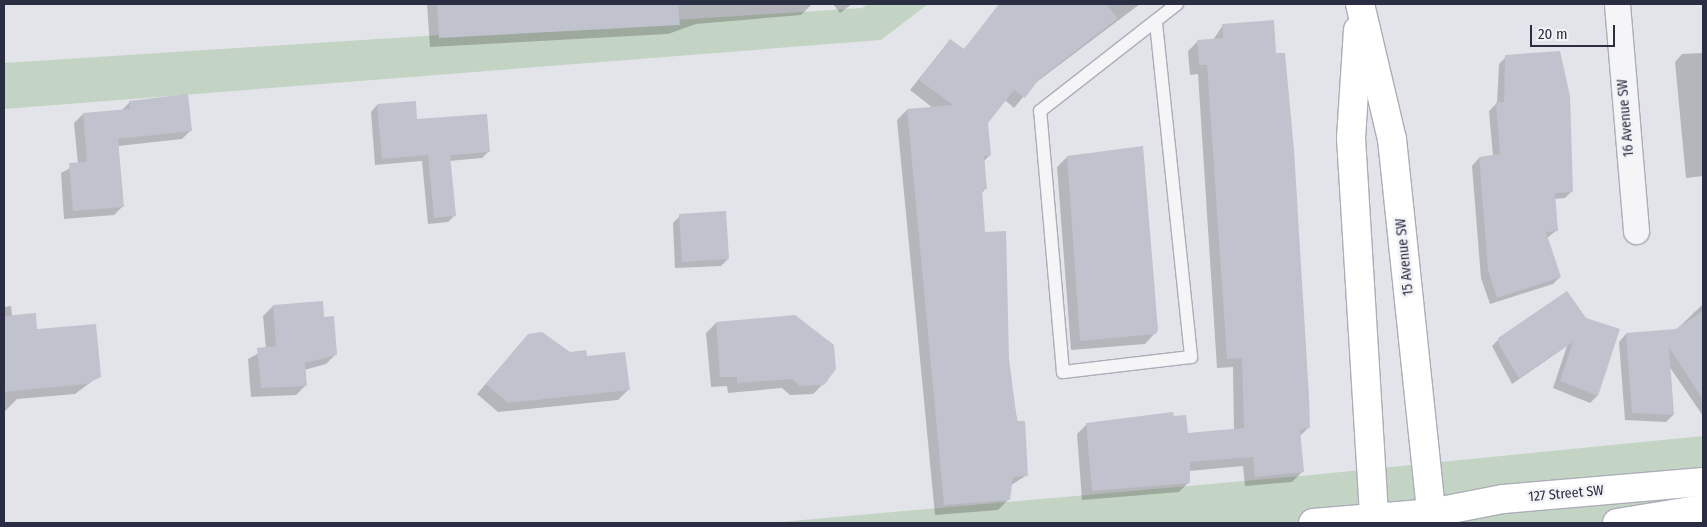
<!DOCTYPE html>
<style>
body{margin:0}
#map{position:relative;width:1707px;height:527px;overflow:hidden;background:#e2e4ea;font-family:"Fira Sans Condensed",sans-serif}
div>[style]{position:absolute}
.green>*{inset:0;background:#c4d4c4}
.shadow>*{inset:0;background:#0003}
.building>*{inset:0;background:#c0c2cd}
.roads{filter:drop-shadow(1px 0 #abadb8) drop-shadow(-1px 0 #abadb8) drop-shadow(0 1px #abadb8) drop-shadow(0 -1px #abadb8)}
.lane>*{height:12px;margin:-6px;padding:0 6px;transform-origin:6px;border-radius:6px;background:#f5f5f8}
.street>*{height:25px;margin:-12.5px;padding:0 12.5px;transform-origin:12.5px;border-radius:12.5px;background:#f5f5f8}
.secondary>*{height:28px;margin:-14px;padding:0 14px;transform-origin:14px;border-radius:14px;background:#fff}
span{translate:-50% -50%;white-space:nowrap;text-align:center;line-height:1.15;-webkit-text-stroke:5px #f2f3f7;paint-order:stroke}
.street-label{font-size:14px;color:#2b2e42}
.frame{position:absolute;inset:0;border:5px solid #2b2e42;pointer-events:none}
.scale{position:absolute;left:1530px;top:25px;width:85px;height:22px;box-sizing:border-box;border:2px solid #2b2e42;border-top:0;padding-left:6px;font-size:15px;line-height:18px;white-space:nowrap;color:#2b2e42;-webkit-text-stroke:4px #f2f3f7;paint-order:stroke}
</style>
<div id="map">
<div class="green">
<i style="clip-path:polygon(868px 4px,928px 4px,881px 40px,4px 109px,4px 63px,862px 8px)"></i>
<i style="clip-path:polygon(1703px 436px,1703px 523px,769px 523px,1311px 475px)"></i>
</div>
<div class="shadow">
<i style="clip-path:polygon(427px 4px,811px 4px,811px 5px,801px 15px,696px 24px,668px 34px,430px 47px)"></i>
<i style="clip-path:polygon(833px 4px,852px 4px,840px 13px)"></i>
<i style="clip-path:polygon(1007px 4px,1140px 4px,1034px 84px,1014px 108px,1005px 100px,987px 123px,990px 155px,983px 162px,985px 189px,981px 194px,984px 234px,1027px 475px,1010px 486px,1008px 500px,998px 510px,935px 515px,897px 120px,907px 110px,933px 108px,910px 90px,950px 40px,963px 50px)"></i>
<i style="clip-path:polygon(1223px 25px,1308px 428px,1299px 437px,1302px 472px,1292px 482px,1245px 486px,1243px 466px,1189px 471px,1189px 482px,1179px 492px,1082px 500px,1077px 434px,1087px 424px,1173px 417px,1186px 434px,1234px 430px,1233px 367px,1217px 368px,1198px 74px,1190px 75px,1188px 51px,1198px 41px,1213px 40px)"></i>
<i style="clip-path:polygon(1703px 45px,1703px 176px,1686px 178px,1675px 62px,1682px 54px,1702px 53px)"></i>
<i style="clip-path:polygon(1506px 57px,1572px 191px,1565px 198px,1554px 199px,1557px 230px,1547px 238px,1560px 277px,1553px 284px,1490px 304px,1481px 278px,1472px 166px,1479px 158px,1493px 156px,1489px 111px,1497px 103px,1499px 64px)"></i>
<i style="clip-path:polygon(130px 102px,191px 130px,182px 139px,118px 146px,123px 206px,114px 215px,64px 219px,61px 173px,78px 164px,74px 123px,83px 114px,121px 111px)"></i>
<i style="clip-path:polygon(377px 105px,489px 151px,482px 158px,449px 161px,454px 216px,448px 222px,428px 224px,422px 161px,375px 165px,371px 112px)"></i>
<i style="clip-path:polygon(1067px 157px,1155px 333px,1145px 344px,1071px 350px,1057px 167px)"></i>
<i style="clip-path:polygon(680px 216px,728px 259px,721px 266px,675px 268px,673px 223px)"></i>
<i style="clip-path:polygon(1703px 304px,1703px 416px,1669px 366px,1673px 415px,1666px 422px,1625px 420px,1619px 342px,1626px 334px,1676px 330px)"></i>
<i style="clip-path:polygon(11px 306px,12px 316px,99px 376px,75px 394px,17px 399px,4px 412px,4px 307px)"></i>
<i style="clip-path:polygon(273px 306px,323px 319px,336px 354px,326px 364px,304px 370px,306px 385px,296px 395px,251px 397px,248px 359px,266px 349px,263px 316px)"></i>
<i style="clip-path:polygon(795px 316px,823px 384px,813px 394px,790px 395px,782px 388px,728px 393px,727px 386px,711px 387px,706px 333px,716px 323px)"></i>
<i style="clip-path:polygon(1585px 319px,1618px 330px,1597px 396px,1590px 403px,1553px 388px,1567px 346px,1512px 384px,1492px 346px,1499px 339px)"></i>
<i style="clip-path:polygon(528px 335px,585px 358px,628px 390px,618px 400px,498px 412px,477px 394px)"></i>
</div>
<div class="building">
<i style="clip-path:polygon(437px 4px,678px 4px,680px 25px,439px 38px)"></i>
<i style="clip-path:polygon(999px 4px,1106px 4px,1118px 18px,1039px 79px,1025px 98px,1014px 90px,988px 123px,991px 155px,984px 156px,987px 189px,982px 190px,985px 232px,1006px 231px,1009px 359px,1017px 421px,1025px 421px,1028px 476px,1013px 477px,1010px 500px,944px 505px,907px 109px,953px 105px,919px 80px,950px 39px,964px 49px)"></i>
<i style="clip-path:polygon(1274px 20px,1276px 53px,1285px 53px,1294px 150px,1309px 397px,1310px 428px,1300px 429px,1304px 472px,1255px 477px,1253px 457px,1190px 462px,1190px 483px,1092px 491px,1086px 423px,1173px 412px,1174px 416px,1186px 415px,1188px 433px,1244px 428px,1242px 358px,1227px 359px,1207px 65px,1199px 65px,1197px 40px,1223px 38px,1222px 24px)"></i>
<i style="clip-path:polygon(1560px 51px,1570px 96px,1573px 192px,1555px 193px,1558px 231px,1546px 232px,1561px 277px,1497px 298px,1488px 270px,1479px 157px,1500px 154px,1496px 102px,1504px 102px,1505px 55px)"></i>
<i style="clip-path:polygon(188px 94px,192px 131px,118px 139px,124px 207px,73px 211px,69px 163px,87px 162px,83px 113px,130px 109px,129px 101px)"></i>
<i style="clip-path:polygon(416px 101px,417px 119px,487px 114px,490px 152px,450px 155px,456px 216px,434px 218px,428px 155px,382px 159px,377px 104px)"></i>
<i style="clip-path:polygon(1143px 146px,1158px 330px,1156px 334px,1080px 341px,1067px 156px)"></i>
<i style="clip-path:polygon(726px 211px,729px 259px,682px 262px,679px 214px)"></i>
<i style="clip-path:polygon(1567px 291px,1586px 318px,1620px 329px,1598px 396px,1560px 381px,1573px 342px,1519px 378px,1499px 345px,1498px 338px)"></i>
<i style="clip-path:polygon(323px 301px,324px 317px,334px 316px,337px 355px,305px 363px,307px 386px,261px 388px,257px 348px,276px 346px,273px 305px)"></i>
<i style="clip-path:polygon(1703px 311px,1703px 400px,1669px 347px,1674px 415px,1632px 413px,1626px 333px,1676px 329px)"></i>
<i style="clip-path:polygon(36px 313px,37px 329px,96px 324px,101px 377px,86px 384px,4px 392px,4px 316px)"></i>
<i style="clip-path:polygon(795px 315px,834px 345px,836px 369px,824px 385px,800px 386px,792px 379px,737px 383px,737px 377px,720px 377px,716px 322px)"></i>
<i style="clip-path:polygon(542px 332px,570px 352px,586px 350px,587px 356px,625px 352px,630px 390px,508px 403px,486px 384px,528px 334px)"></i>
</div>
<div class="roads">
<div class="lane">
<i style="left:1156px;top:23px;width:336px;rotate:84deg"></i>
<i style="left:1191px;top:357px;width:129px;rotate:173.3deg"></i>
<i style="left:1063px;top:372px;width:262px;rotate:-95deg"></i>
<i style="left:1040px;top:111px;width:174px;rotate:-38deg"></i>
</div>
<div class="street">
<i style="left:1617px;top:4px;width:228px;rotate:85.2deg"></i>
</div>
<div class="secondary">
<i style="left:1360px;top:4px;width:139px;rotate:76.7deg"></i>
<i style="left:1392px;top:139px;width:376px;rotate:84deg"></i>
<i style="left:1358px;top:30px;width:108px;rotate:93.7deg"></i>
<i style="left:1351px;top:138px;width:381px;rotate:86.5deg"></i>
<i style="left:1313px;top:523px;width:118px;rotate:-4.8deg"></i>
<i style="left:1431px;top:513px;width:73px;rotate:-11deg"></i>
<i style="left:1503px;top:499px;width:201px;rotate:-4.9deg"></i>
<i style="left:1617px;top:523px;width:87px;rotate:-9.2deg"></i>
</div>
</div>
<div class="street-label">
<span style="left:1626px;top:118px;rotate:-95deg">16 Avenue SW</span>
<span style="left:1405px;top:257px;rotate:-96deg">15 Avenue SW</span>
<span style="left:1566px;top:494px;rotate:-5deg">127 Street SW</span>
</div>
<div class="frame"></div>
<div class="scale">20 m</div>
</div>
